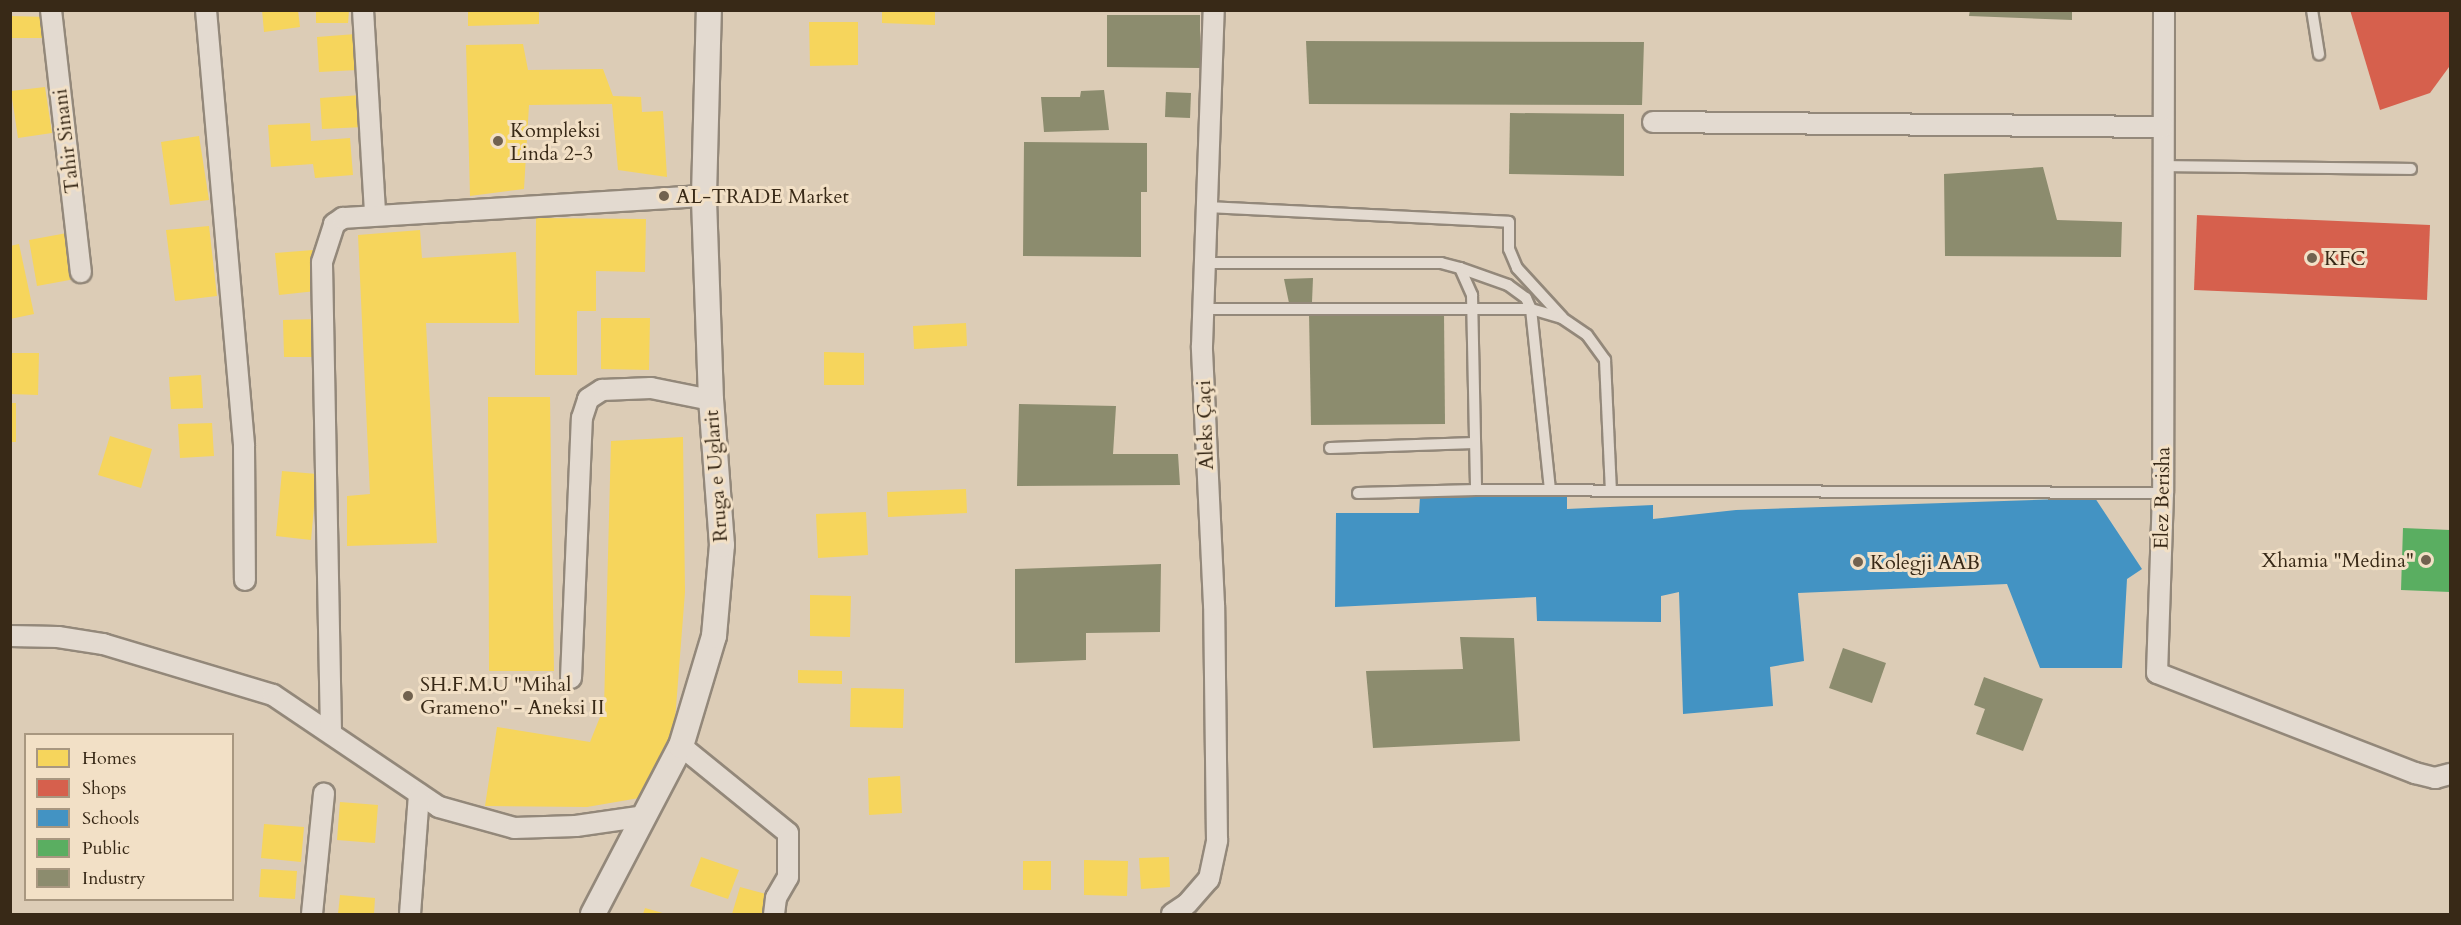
<!DOCTYPE html>
<meta charset="utf-8">
<style>
body{margin:0}
#map{position:relative;width:2461px;height:925px;overflow:hidden;background:#dcccb6;font-family:Cardo,serif}
div>[style]{position:absolute}
.homes>*{inset:0;background:#f6d55c}
.shops>*{inset:0;background:#d6604d}
.schools>*{inset:0;background:#4393c3}
.public>*{inset:0;background:#5aae61}
.industry>*{inset:0;background:#8c8c6e}
.roads{filter:drop-shadow(2px 0 #93887a) drop-shadow(-2px 0 #93887a) drop-shadow(0 2px #93887a) drop-shadow(0 -2px #93887a)}
.service>*{height:10px;margin:-5px;padding:0 5px;transform-origin:5px;border-radius:5px;background:#e3dad0}
.minor>*{height:20px;margin:-10px;padding:0 10px;transform-origin:10px;border-radius:10px;background:#e3dad0}
.tertiary>*{height:24px;margin:-12px;padding:0 12px;transform-origin:12px;border-radius:12px;background:#e3dad0}
.dots>*{width:16px;height:16px;translate:-50% -50%;box-sizing:border-box;border:3px solid #f2e0c6;border-radius:50%}
span{translate:-50% -50%;white-space:nowrap;text-align:center;line-height:1.15;-webkit-text-stroke:6px #f2e0c6;paint-order:stroke}
.poi-label{font-size:20px;color:#382917}
.left{translate:0 -50%;text-align:left}
.right{translate:-100% -50%;text-align:right}
.street-label{font-size:20px;color:#382917}
.frame{position:absolute;inset:0;border:12px solid #382917;pointer-events:none}
.legend{position:absolute;left:24px;top:733px;width:210px;height:168px;box-sizing:border-box;background:#f2e0c6;border:2px solid #a89780;margin:0;padding:8px 10px;list-style:none;font-size:18px;color:#382917}
.legend li{display:flex;align-items:center;gap:12px;height:30px}
.legend b{width:30px;border:2px solid #a89780}
</style>
<div id="map">
<div class="homes">
<i style="clip-path:polygon(262px 10px,298px 10px,300px 27px,264px 32px)"></i>
<i style="clip-path:polygon(316px 10px,349px 10px,348px 23px,316px 23px)"></i>
<i style="clip-path:polygon(468px 10px,539px 10px,539px 24px,468px 26px)"></i>
<i style="clip-path:polygon(882px 10px,935px 10px,935px 25px,882px 23px)"></i>
<i style="clip-path:polygon(10px 16px,48px 17px,48px 38px,10px 38px)"></i>
<i style="clip-path:polygon(809px 22px,858px 22px,858px 65px,810px 66px)"></i>
<i style="clip-path:polygon(356px 34px,358px 70px,319px 72px,317px 37px)"></i>
<i style="clip-path:polygon(523px 44px,528px 70px,603px 69px,613px 96px,641px 97px,642px 112px,663px 111px,667px 177px,618px 170px,612px 104px,529px 105px,524px 189px,470px 196px,466px 45px)"></i>
<i style="clip-path:polygon(45px 87px,52px 133px,18px 138px,11px 91px)"></i>
<i style="clip-path:polygon(361px 95px,363px 127px,322px 129px,320px 98px)"></i>
<i style="clip-path:polygon(310px 123px,311px 141px,350px 138px,353px 175px,315px 178px,313px 164px,271px 167px,268px 125px)"></i>
<i style="clip-path:polygon(199px 136px,209px 200px,170px 205px,161px 142px)"></i>
<i style="clip-path:polygon(536px 218px,646px 219px,645px 272px,596px 271px,596px 311px,577px 311px,577px 375px,535px 375px)"></i>
<i style="clip-path:polygon(209px 226px,217px 296px,175px 301px,166px 230px)"></i>
<i style="clip-path:polygon(420px 230px,422px 258px,516px 252px,519px 323px,426px 323px,437px 543px,347px 546px,347px 496px,370px 494px,358px 235px)"></i>
<i style="clip-path:polygon(67px 233px,75px 279px,37px 286px,29px 240px)"></i>
<i style="clip-path:polygon(19px 244px,34px 314px,10px 319px,10px 246px)"></i>
<i style="clip-path:polygon(313px 250px,316px 291px,279px 295px,275px 253px)"></i>
<i style="clip-path:polygon(601px 318px,650px 318px,649px 370px,601px 369px)"></i>
<i style="clip-path:polygon(319px 319px,320px 357px,284px 357px,283px 320px)"></i>
<i style="clip-path:polygon(966px 323px,967px 346px,914px 349px,913px 326px)"></i>
<i style="clip-path:polygon(824px 352px,864px 353px,864px 385px,824px 385px)"></i>
<i style="clip-path:polygon(10px 353px,39px 353px,38px 395px,10px 394px)"></i>
<i style="clip-path:polygon(201px 375px,203px 408px,171px 409px,169px 377px)"></i>
<i style="clip-path:polygon(488px 397px,550px 397px,554px 671px,489px 671px)"></i>
<i style="clip-path:polygon(10px 403px,16px 403px,16px 442px,10px 442px)"></i>
<i style="clip-path:polygon(212px 423px,214px 456px,180px 458px,178px 424px)"></i>
<i style="clip-path:polygon(110px 436px,152px 449px,141px 488px,98px 475px)"></i>
<i style="clip-path:polygon(683px 437px,685px 592px,674px 733px,645px 797px,587px 807px,485px 806px,497px 727px,590px 742px,604px 707px,611px 441px)"></i>
<i style="clip-path:polygon(282px 471px,317px 474px,311px 540px,276px 536px)"></i>
<i style="clip-path:polygon(966px 489px,967px 513px,888px 517px,887px 492px)"></i>
<i style="clip-path:polygon(866px 512px,868px 555px,818px 558px,816px 514px)"></i>
<i style="clip-path:polygon(810px 595px,851px 596px,850px 637px,810px 636px)"></i>
<i style="clip-path:polygon(798px 670px,842px 671px,842px 684px,798px 683px)"></i>
<i style="clip-path:polygon(851px 688px,904px 689px,903px 728px,850px 727px)"></i>
<i style="clip-path:polygon(900px 776px,902px 813px,869px 815px,868px 778px)"></i>
<i style="clip-path:polygon(340px 802px,378px 805px,375px 843px,337px 840px)"></i>
<i style="clip-path:polygon(264px 824px,304px 827px,301px 862px,261px 858px)"></i>
<i style="clip-path:polygon(701px 857px,739px 870px,728px 899px,690px 886px)"></i>
<i style="clip-path:polygon(1169px 857px,1170px 887px,1141px 889px,1139px 858px)"></i>
<i style="clip-path:polygon(1084px 860px,1128px 861px,1127px 896px,1084px 895px)"></i>
<i style="clip-path:polygon(1023px 861px,1051px 861px,1051px 890px,1023px 890px)"></i>
<i style="clip-path:polygon(261px 869px,297px 871px,295px 899px,259px 897px)"></i>
<i style="clip-path:polygon(740px 887px,773px 896px,768px 914px,732px 914px)"></i>
<i style="clip-path:polygon(340px 895px,375px 898px,374px 914px,338px 914px)"></i>
<i style="clip-path:polygon(645px 908px,666px 914px,643px 914px)"></i>
</div>
<div class="shops">
<i style="clip-path:polygon(2350px 10px,2450px 10px,2449px 67px,2430px 93px,2380px 110px)"></i>
<i style="clip-path:polygon(2197px 215px,2430px 225px,2427px 300px,2194px 290px)"></i>
</div>
<div class="schools">
<i style="clip-path:polygon(1567px 495px,1567px 509px,1653px 505px,1653px 519px,1736px 510px,2095px 498px,2142px 569px,2127px 579px,2122px 668px,2040px 668px,2007px 584px,1798px 593px,1804px 661px,1770px 667px,1773px 706px,1683px 714px,1679px 592px,1661px 596px,1661px 622px,1537px 621px,1536px 597px,1335px 607px,1336px 513px,1419px 513px,1420px 497px)"></i>
</div>
<div class="public">
<i style="clip-path:polygon(2403px 528px,2450px 530px,2450px 592px,2401px 590px)"></i>
</div>
<div class="industry">
<i style="clip-path:polygon(1970px 10px,2072px 10px,2072px 20px,1969px 16px)"></i>
<i style="clip-path:polygon(1107px 15px,1200px 15px,1200px 68px,1107px 67px)"></i>
<i style="clip-path:polygon(1306px 41px,1644px 42px,1642px 105px,1309px 104px)"></i>
<i style="clip-path:polygon(1104px 90px,1109px 130px,1044px 132px,1041px 97px,1080px 97px,1081px 91px)"></i>
<i style="clip-path:polygon(1166px 92px,1191px 93px,1190px 118px,1165px 117px)"></i>
<i style="clip-path:polygon(1510px 113px,1624px 114px,1624px 176px,1509px 174px)"></i>
<i style="clip-path:polygon(1024px 142px,1147px 143px,1147px 192px,1141px 192px,1141px 257px,1023px 256px)"></i>
<i style="clip-path:polygon(2043px 167px,2057px 220px,2122px 222px,2121px 257px,1945px 256px,1944px 174px)"></i>
<i style="clip-path:polygon(1313px 278px,1312px 302px,1289px 303px,1284px 279px)"></i>
<i style="clip-path:polygon(1309px 313px,1444px 313px,1445px 424px,1311px 425px)"></i>
<i style="clip-path:polygon(1019px 404px,1116px 406px,1113px 454px,1178px 454px,1180px 485px,1017px 486px)"></i>
<i style="clip-path:polygon(1161px 564px,1160px 632px,1086px 633px,1086px 660px,1015px 663px,1015px 569px)"></i>
<i style="clip-path:polygon(1460px 637px,1514px 638px,1520px 741px,1373px 748px,1366px 671px,1463px 669px)"></i>
<i style="clip-path:polygon(1843px 648px,1886px 663px,1872px 703px,1829px 688px)"></i>
<i style="clip-path:polygon(1984px 677px,2043px 699px,2023px 751px,1976px 734px,1985px 709px,1974px 705px)"></i>
</div>
<div class="roads">
<div class="service">
<i style="left:2312px;top:10px;width:45px;rotate:81deg"></i>
<i style="left:2163px;top:166px;width:248px;rotate:0.7deg"></i>
<i style="left:1207px;top:207px;width:302px;rotate:2.8deg"></i>
<i style="left:1509px;top:222px;width:27px;rotate:90deg"></i>
<i style="left:1509px;top:249px;width:21px;rotate:67deg"></i>
<i style="left:1517px;top:268px;width:67px;rotate:47.4deg"></i>
<i style="left:1205px;top:263px;width:236px"></i>
<i style="left:1441px;top:263px;width:20px;rotate:15deg"></i>
<i style="left:1460px;top:268px;width:30px;rotate:66deg"></i>
<i style="left:1472px;top:295px;width:195px;rotate:88.8deg"></i>
<i style="left:1460px;top:268px;width:51px;rotate:19.5deg"></i>
<i style="left:1508px;top:285px;width:22px;rotate:36deg"></i>
<i style="left:1526px;top:298px;width:12px;rotate:66deg"></i>
<i style="left:1531px;top:309px;width:182px;rotate:84deg"></i>
<i style="left:1203px;top:309px;width:328px"></i>
<i style="left:1531px;top:309px;width:32px;rotate:16deg"></i>
<i style="left:1562px;top:318px;width:30px;rotate:34deg"></i>
<i style="left:1587px;top:335px;width:31px;rotate:54deg"></i>
<i style="left:1605px;top:360px;width:130px;rotate:87.4deg"></i>
<i style="left:1330px;top:448px;width:144px;rotate:-2deg"></i>
<i style="left:1358px;top:493px;width:118px;rotate:-1.5deg"></i>
<i style="left:1476px;top:490px;width:687px;rotate:0.25deg"></i>
</div>
<div class="minor">
<i style="left:51px;top:10px;width:264px;rotate:83.5deg"></i>
<i style="left:206px;top:10px;width:438px;rotate:85deg"></i>
<i style="left:244px;top:446px;width:134px;rotate:89.6deg"></i>
<i style="left:363px;top:10px;width:205px;rotate:86.6deg"></i>
<i style="left:2164px;top:10px;width:483px;rotate:90.1deg"></i>
<i style="left:2163px;top:493px;width:180px;rotate:91.9deg"></i>
<i style="left:2157px;top:673px;width:277px;rotate:21.2deg"></i>
<i style="left:2415px;top:773px;width:21px;rotate:14deg"></i>
<i style="left:2435px;top:778px;width:16px;rotate:-15deg"></i>
<i style="left:1653px;top:122px;width:510px;rotate:0.56deg"></i>
<i style="left:10px;top:636px;width:48px;rotate:1.2deg"></i>
<i style="left:58px;top:637px;width:46px;rotate:8.8deg"></i>
<i style="left:103px;top:644px;width:177px;rotate:16.7deg"></i>
<i style="left:273px;top:695px;width:200px;rotate:34deg"></i>
<i style="left:439px;top:807px;width:78px;rotate:15.6deg"></i>
<i style="left:514px;top:828px;width:62px;rotate:-1.8deg"></i>
<i style="left:576px;top:826px;width:70px;rotate:-8.2deg"></i>
<i style="left:571px;top:678px;width:260px;rotate:-87.6deg"></i>
<i style="left:582px;top:418px;width:20px;rotate:-72deg"></i>
<i style="left:588px;top:399px;width:17px;rotate:-33deg"></i>
<i style="left:602px;top:390px;width:49px;rotate:-2.3deg"></i>
<i style="left:651px;top:388px;width:61px;rotate:11.3deg"></i>
<i style="left:331px;top:733px;width:471px;rotate:-91.1deg"></i>
<i style="left:322px;top:262px;width:40px;rotate:-72deg"></i>
<i style="left:334px;top:224px;width:11px;rotate:-34deg"></i>
<i style="left:343px;top:218px;width:362px;rotate:-3.5deg"></i>
<i style="left:681px;top:746px;width:138px;rotate:39.1deg"></i>
<i style="left:788px;top:833px;width:44px;rotate:90deg"></i>
<i style="left:788px;top:877px;width:24px;rotate:120deg"></i>
<i style="left:776px;top:898px;width:16px;rotate:97deg"></i>
<i style="left:312px;top:914px;width:121px;rotate:-84.3deg"></i>
<i style="left:410px;top:914px;width:120px;rotate:-85.7deg"></i>
<i style="left:1172px;top:914px;width:18px;rotate:-34deg"></i>
<i style="left:1187px;top:904px;width:33px;rotate:-49deg"></i>
<i style="left:1209px;top:879px;width:40px;rotate:-78deg"></i>
<i style="left:1217px;top:840px;width:235px;rotate:-90.7deg"></i>
<i style="left:1214px;top:605px;width:259px;rotate:-92.7deg"></i>
<i style="left:1202px;top:346px;width:336px;rotate:-88deg"></i>
</div>
<div class="tertiary">
<i style="left:593px;top:914px;width:190px;rotate:-62.4deg"></i>
<i style="left:681px;top:746px;width:115px;rotate:-73.3deg"></i>
<i style="left:714px;top:636px;width:91px;rotate:-85deg"></i>
<i style="left:722px;top:545px;width:145px;rotate:-94.3deg"></i>
<i style="left:711px;top:400px;width:204px;rotate:-92deg"></i>
<i style="left:704px;top:196px;width:186px;rotate:-88.5deg"></i>
</div>
</div>
<div class="dots">
<i style="left:498px;top:141px;background:#71624f"></i>
<i style="left:664px;top:196px;background:#71624f"></i>
<i style="left:2312px;top:258px;background:#71624f"></i>
<i style="left:2426px;top:560px;background:#71624f"></i>
<i style="left:1858px;top:562px;background:#71624f"></i>
<i style="left:408px;top:696px;background:#71624f"></i>
</div>
<div class="poi-label">
<span class="left" style="left:510px;top:142px">Kompleksi<br>Linda 2-3</span>
<span class="left" style="left:676px;top:196px">AL-TRADE Market</span>
<span class="left" style="left:2324px;top:258px">KFC</span>
<span class="right" style="left:2414px;top:560px">Xhamia "Medina"</span>
<span class="left" style="left:1870px;top:562px">Kolegji AAB</span>
<span class="left" style="left:420px;top:696px">SH.F.M.U "Mihal<br>Grameno" - Aneksi II</span>
</div>
<div class="street-label">
<span style="left:66px;top:141px;rotate:-97deg">Tahir Sinani</span>
<span style="left:1205px;top:425px;rotate:-92deg">Aleks Çaçi</span>
<span style="left:716px;top:476px;rotate:-94deg">Rruga e Uglarit</span>
<span style="left:2162px;top:498px;rotate:-89deg">Elez Berisha</span>
</div>
<div class="frame"></div>
<ul class="legend">
<li><b style="height:16px;background:#f6d55c"></b>Homes</li>
<li><b style="height:16px;background:#d6604d"></b>Shops</li>
<li><b style="height:16px;background:#4393c3"></b>Schools</li>
<li><b style="height:16px;background:#5aae61"></b>Public</li>
<li><b style="height:16px;background:#8c8c6e"></b>Industry</li>
</ul>
</div>
